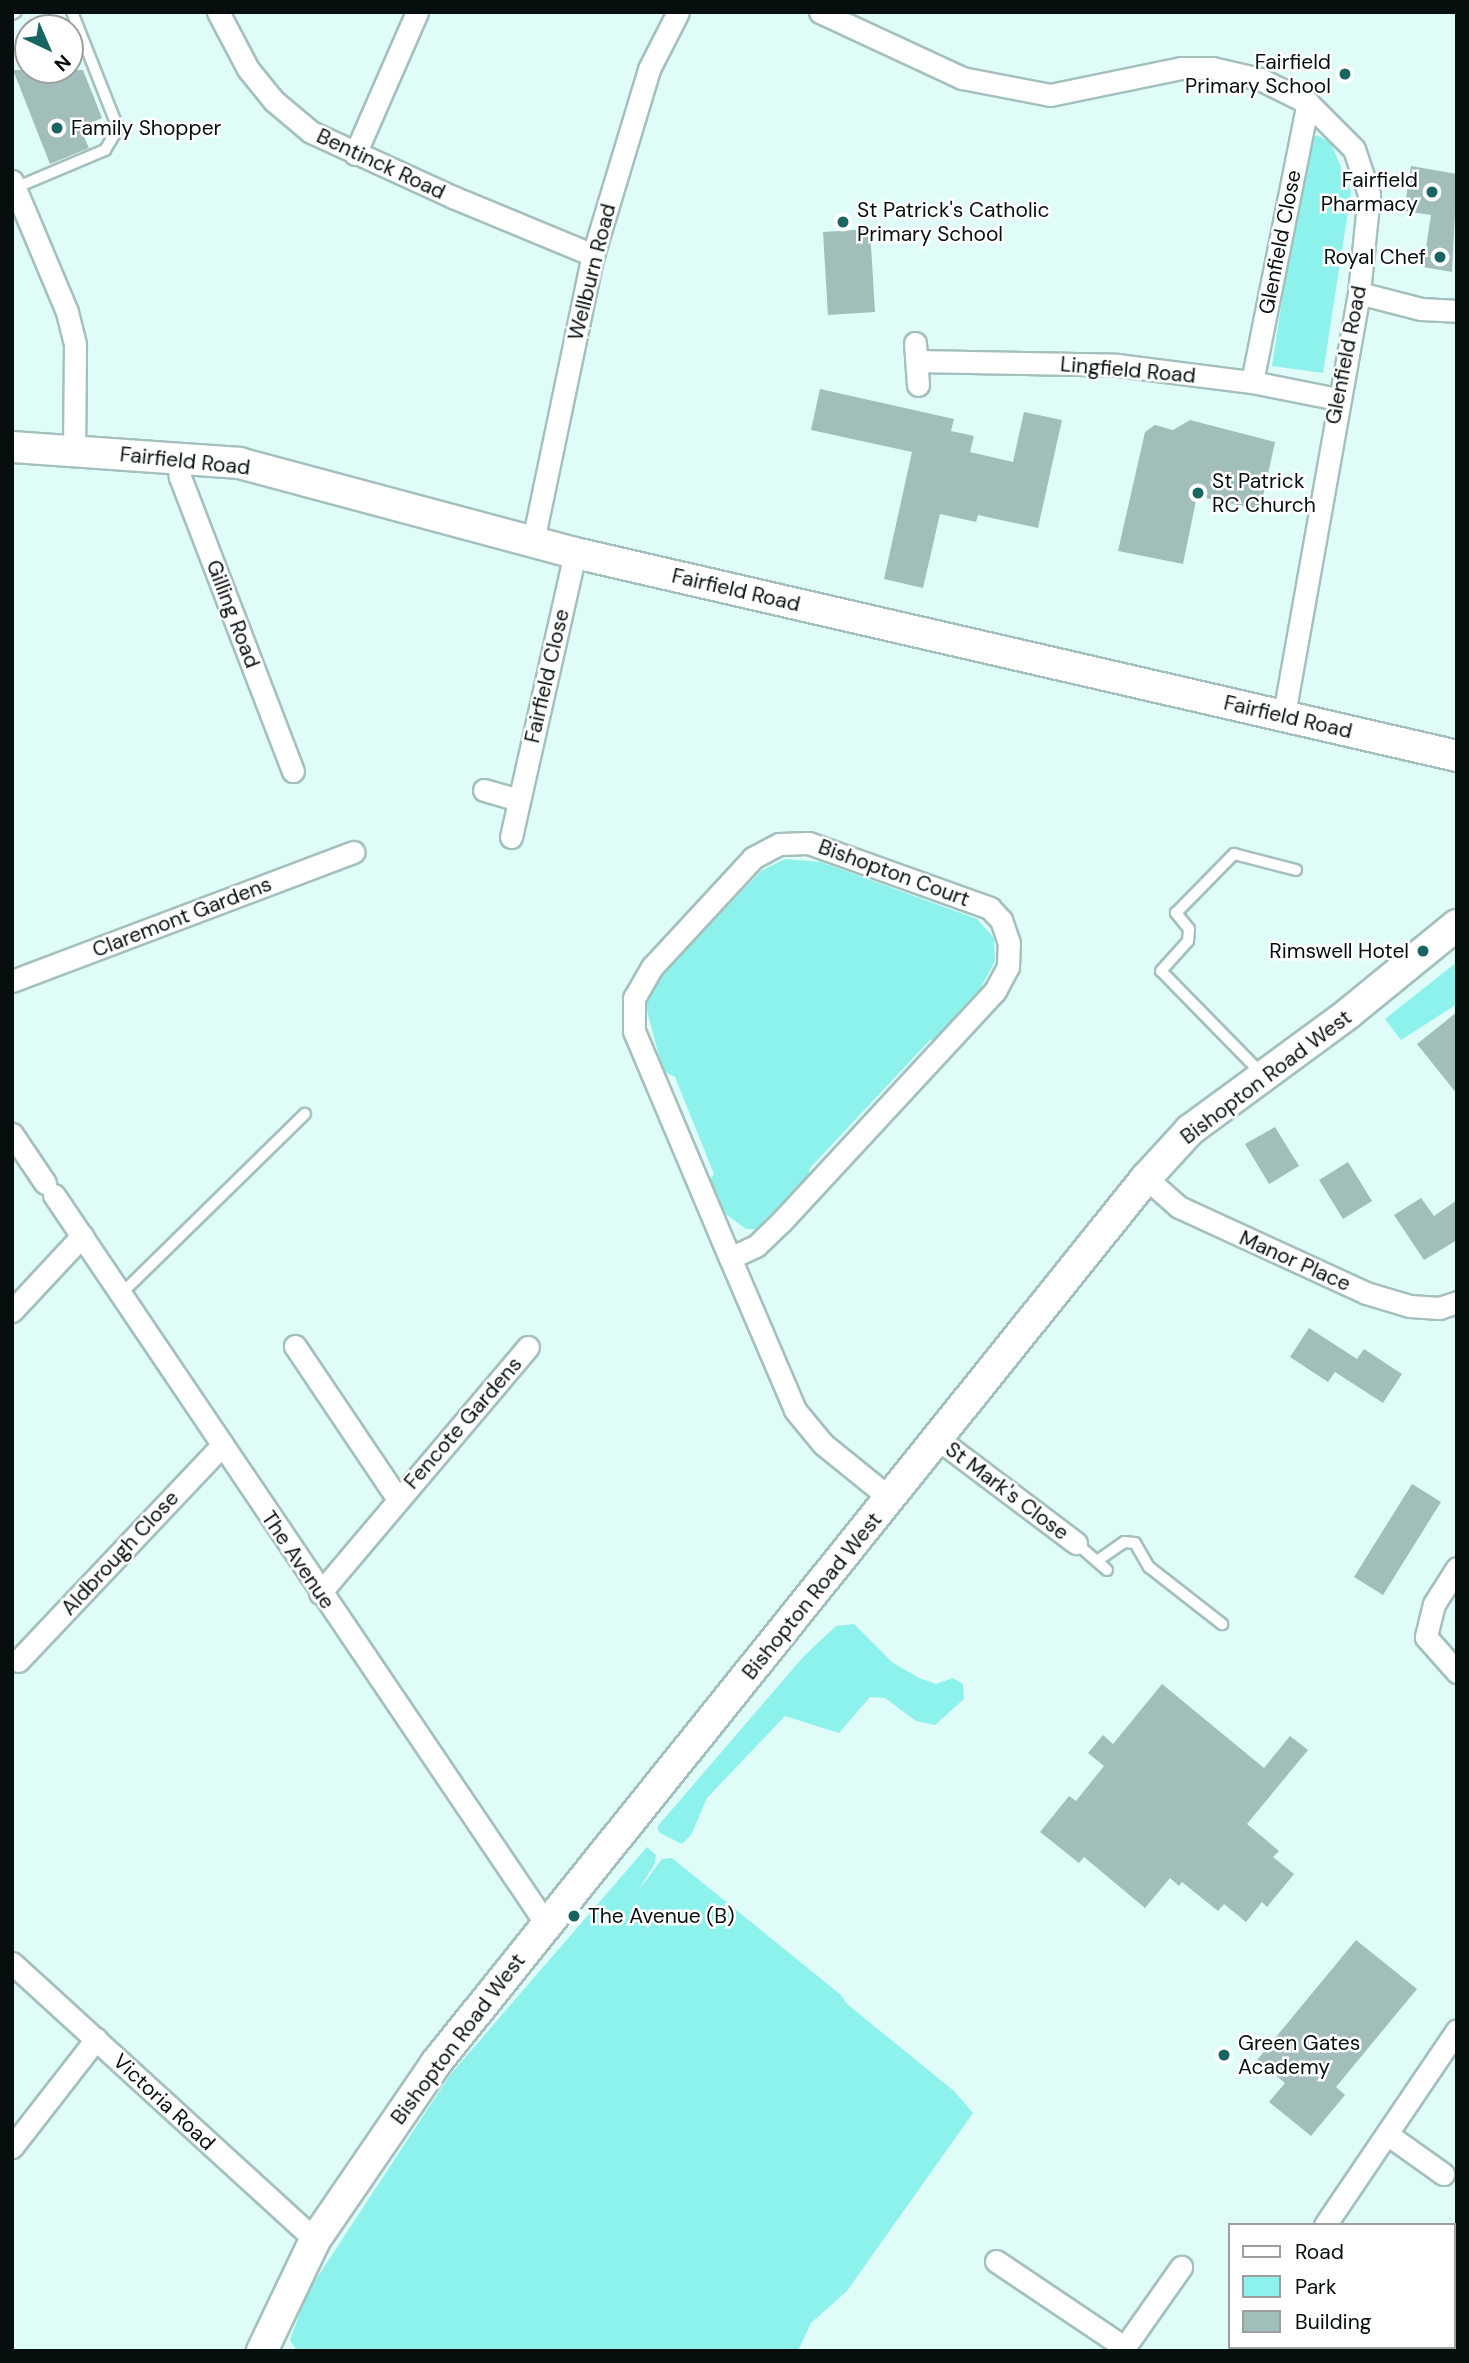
<!DOCTYPE html>
<style>
body{margin:0}
#map{position:relative;width:1469px;height:2363px;overflow:hidden;background:#dffcf9;font-family:"DM Sans",sans-serif}
div>[style]{position:absolute}
.green>*{inset:0;background:#8df2eb}
.building>*{inset:0;background:#a2bebb}
.roads{filter:drop-shadow(2px 0 #a4c0bd) drop-shadow(-2px 0 #a4c0bd) drop-shadow(0 2px #a4c0bd) drop-shadow(0 -2px #a4c0bd)}
.lane>*{height:10px;margin:-5px;padding:0 5px;transform-origin:5px;border-radius:5px;background:#fff}
.street>*{height:21px;margin:-10.5px;padding:0 10.5px;transform-origin:10.5px;border-radius:10.5px;background:#fff}
.secondary>*{height:30px;margin:-15px;padding:0 15px;transform-origin:15px;border-radius:15px;background:#fff}
.dots>*{width:19px;height:19px;translate:-50% -50%;box-sizing:border-box;border:4px solid #fff;border-radius:50%}
span{translate:-50% -50%;white-space:nowrap;text-align:center;line-height:1.15;-webkit-text-stroke:5px #fff;paint-order:stroke}
.poi-label{font-size:21px;color:#060f0e}
.right{translate:-100% -50%;text-align:right}
.left{translate:0 -50%;text-align:left}
.street-label{font-size:21px;color:#060f0e}
.frame{position:absolute;inset:0;border:14px solid #060f0e;pointer-events:none}
.legend{position:absolute;left:1228px;top:2223px;width:228px;height:126px;box-sizing:border-box;background:#fff;border:2px solid #9b9f9f;margin:0;padding:9px 12px;list-style:none;font-size:21px;color:#060f0e}
.legend li{display:flex;align-items:center;gap:14px;height:35px}
.legend b{width:35px;border:2px solid #9b9f9f}
.north{position:absolute;left:14px;top:14px;width:70px;height:70px;box-sizing:border-box;background:#fff;border:2px solid #9b9f9f;border-radius:50%;rotate:136deg;font-size:19px;font-weight:700;line-height:28px;text-align:center;color:#060f0e}
.north::after{content:'';display:block;margin:auto;width:24px;height:32px;background:#186561;clip-path:polygon(50% 0,100% 100%,50% 72%,0 100%)}
</style>
<div id="map">
<div class="green">
<i style="clip-path:polygon(1317px 135px,1331px 143px,1351px 192px,1323px 373px,1272px 366px,1306px 143px)"></i>
<i style="clip-path:polygon(785px 859px,821px 862px,977px 919px,994px 938px,995px 961px,969px 1010px,943px 1038px,930px 1040px,809px 1169px,811px 1180px,758px 1229px,746px 1229px,720px 1210px,708px 1182px,714px 1174px,675px 1077px,663px 1071px,646px 1007px,648px 995px,665px 972px,761px 871px)"></i>
<i style="clip-path:polygon(1457px 962px,1457px 1004px,1401px 1040px,1385px 1019px)"></i>
<i style="clip-path:polygon(854px 1624px,893px 1663px,919px 1678px,936px 1684px,953px 1678px,963px 1684px,964px 1699px,935px 1725px,916px 1721px,885px 1698px,870px 1697px,839px 1733px,785px 1716px,707px 1798px,691px 1835px,682px 1844px,660px 1833px,657px 1827px,804px 1656px,836px 1626px)"></i>
<i style="clip-path:polygon(647px 1847px,656px 1855px,655px 1863px,638px 1891px,662px 1859px,672px 1858px,841px 1995px,847px 2004px,954px 2091px,973px 2113px,847px 2291px,811px 2323px,798px 2351px,297px 2351px,290px 2340px,307px 2293px,450px 2075px)"></i>
</div>
<div class="building">
<i style="clip-path:polygon(13px 70px,83px 70px,102px 118px,80px 128px,89px 148px,50px 164px)"></i>
<i style="clip-path:polygon(1411px 166px,1457px 174px,1452px 272px,1423px 267px,1431px 215px,1404px 211px)"></i>
<i style="clip-path:polygon(870px 229px,875px 312px,828px 315px,823px 232px)"></i>
<i style="clip-path:polygon(820px 389px,954px 419px,951px 431px,974px 436px,970px 452px,1013px 462px,1024px 412px,1062px 420px,1038px 528px,978px 515px,976px 522px,940px 514px,923px 588px,884px 579px,912px 452px,811px 430px)"></i>
<i style="clip-path:polygon(1190px 420px,1275px 442px,1260px 510px,1197px 496px,1183px 564px,1118px 551px,1145px 432px,1155px 425px,1173px 430px)"></i>
<i style="clip-path:polygon(1457px 1012px,1457px 1094px,1417px 1044px)"></i>
<i style="clip-path:polygon(1275px 1127px,1299px 1166px,1269px 1184px,1245px 1144px)"></i>
<i style="clip-path:polygon(1348px 1162px,1372px 1201px,1343px 1219px,1319px 1180px)"></i>
<i style="clip-path:polygon(1421px 1198px,1434px 1216px,1457px 1200px,1457px 1240px,1424px 1260px,1394px 1215px)"></i>
<i style="clip-path:polygon(1309px 1328px,1357px 1359px,1364px 1349px,1402px 1374px,1383px 1403px,1335px 1372px,1328px 1382px,1290px 1357px)"></i>
<i style="clip-path:polygon(1412px 1484px,1441px 1502px,1383px 1595px,1354px 1577px)"></i>
<i style="clip-path:polygon(1162px 1684px,1264px 1768px,1290px 1736px,1308px 1750px,1247px 1824px,1279px 1851px,1273px 1857px,1294px 1874px,1267px 1907px,1262px 1902px,1246px 1922px,1224px 1904px,1218px 1911px,1182px 1882px,1179px 1886px,1170px 1878px,1145px 1908px,1084px 1857px,1079px 1863px,1040px 1832px,1069px 1796px,1076px 1801px,1104px 1766px,1088px 1753px,1103px 1735px,1113px 1744px)"></i>
<i style="clip-path:polygon(1356px 1940px,1417px 1989px,1336px 2087px,1345px 2095px,1311px 2136px,1269px 2102px,1285px 2083px,1257px 2060px)"></i>
</div>
<div class="roads">
<div class="lane">
<i style="left:12px;top:14px;width:4px;rotate:-27deg"></i>
<i style="left:15px;top:188px;width:98px;rotate:-22.9deg"></i>
<i style="left:105px;top:150px;width:26px;rotate:-59deg"></i>
<i style="left:118px;top:128px;width:125px;rotate:-111.6deg"></i>
<i style="left:1262px;top:1074px;width:144px;rotate:-134.4deg"></i>
<i style="left:1161px;top:971px;width:40px;rotate:-48deg"></i>
<i style="left:1188px;top:941px;width:12px;rotate:-85deg"></i>
<i style="left:1189px;top:929px;width:21px;rotate:-129deg"></i>
<i style="left:1176px;top:913px;width:83px;rotate:-45.5deg"></i>
<i style="left:1234px;top:854px;width:64px;rotate:14.5deg"></i>
<i style="left:122px;top:1293px;width:256px;rotate:-44.4deg"></i>
<i style="left:1076px;top:1543px;width:41px;rotate:41.1deg"></i>
<i style="left:1097px;top:1561px;width:33px;rotate:-35deg"></i>
<i style="left:1124px;top:1542px;width:11px;rotate:5deg"></i>
<i style="left:1135px;top:1543px;width:28px;rotate:60deg"></i>
<i style="left:1149px;top:1567px;width:93px;rotate:38deg"></i>
</div>
<div class="street">
<i style="left:218px;top:12px;width:64px;rotate:62.2deg"></i>
<i style="left:248px;top:69px;width:41px;rotate:50.9deg"></i>
<i style="left:274px;top:101px;width:48px;rotate:40deg"></i>
<i style="left:311px;top:132px;width:156px;rotate:24.6deg"></i>
<i style="left:453px;top:197px;width:152px;rotate:22.5deg"></i>
<i style="left:820px;top:12px;width:157px;rotate:24.9deg"></i>
<i style="left:962px;top:78px;width:90px;rotate:10.9deg"></i>
<i style="left:1050px;top:95px;width:134px;rotate:-11.6deg"></i>
<i style="left:1181px;top:68px;width:31px"></i>
<i style="left:1212px;top:68px;width:49px;rotate:12.9deg"></i>
<i style="left:1260px;top:79px;width:54px;rotate:26.6deg"></i>
<i style="left:1308px;top:103px;width:65px;rotate:45deg"></i>
<i style="left:1354px;top:149px;width:47px;rotate:71.6deg"></i>
<i style="left:1369px;top:194px;width:100px;rotate:95.8deg"></i>
<i style="left:1359px;top:293px;width:433px;rotate:100.1deg"></i>
<i style="left:355px;top:154px;width:155px;rotate:-66.4deg"></i>
<i style="left:12px;top:181px;width:142px;rotate:67.2deg"></i>
<i style="left:67px;top:312px;width:34px;rotate:76deg"></i>
<i style="left:75px;top:345px;width:105px;rotate:90.5deg"></i>
<i style="left:1359px;top:293px;width:64px;rotate:14.5deg"></i>
<i style="left:1421px;top:309px;width:36px;rotate:3deg"></i>
<i style="left:915px;top:343px;width:42px;rotate:85.9deg"></i>
<i style="left:917px;top:361px;width:200px;rotate:1.1deg"></i>
<i style="left:1117px;top:365px;width:136px;rotate:7.2deg"></i>
<i style="left:1252px;top:382px;width:87px;rotate:11.3deg"></i>
<i style="left:1252px;top:382px;width:285px;rotate:-78.7deg"></i>
<i style="left:178px;top:456px;width:21px;rotate:85deg"></i>
<i style="left:180px;top:477px;width:315px;rotate:69deg"></i>
<i style="left:533px;top:541px;width:292px;rotate:-78.2deg"></i>
<i style="left:593px;top:255px;width:194px;rotate:-73.2deg"></i>
<i style="left:649px;top:69px;width:64px;rotate:-63deg"></i>
<i style="left:484px;top:790px;width:36px;rotate:16deg"></i>
<i style="left:511px;top:837px;width:291px;rotate:-77.3deg"></i>
<i style="left:12px;top:981px;width:365px;rotate:-20.7deg"></i>
<i style="left:12px;top:1134px;width:59px;rotate:56deg"></i>
<i style="left:1146px;top:1178px;width:44px;rotate:41.3deg"></i>
<i style="left:1179px;top:1207px;width:206px;rotate:24.7deg"></i>
<i style="left:1366px;top:1293px;width:46px;rotate:16.5deg"></i>
<i style="left:1410px;top:1306px;width:29px;rotate:4deg"></i>
<i style="left:1439px;top:1308px;width:19px;rotate:-18deg"></i>
<i style="left:54px;top:1195px;width:879px;rotate:55.98deg"></i>
<i style="left:730px;top:1258px;width:29px;rotate:-25deg"></i>
<i style="left:756px;top:1246px;width:35px;rotate:-44deg"></i>
<i style="left:781px;top:1222px;width:315px;rotate:-47.2deg"></i>
<i style="left:995px;top:991px;width:27px;rotate:-62deg"></i>
<i style="left:1008px;top:967px;width:24px;rotate:-88deg"></i>
<i style="left:1009px;top:943px;width:24px;rotate:-109deg"></i>
<i style="left:1001px;top:920px;width:16px;rotate:-133deg"></i>
<i style="left:990px;top:908px;width:193px;rotate:-160.3deg"></i>
<i style="left:808px;top:843px;width:29px;rotate:178deg"></i>
<i style="left:779px;top:844px;width:30px;rotate:152deg"></i>
<i style="left:753px;top:858px;width:149px;rotate:132.8deg"></i>
<i style="left:652px;top:967px;width:36px;rotate:120deg"></i>
<i style="left:634px;top:998px;width:33px;rotate:90deg"></i>
<i style="left:634px;top:1031px;width:246px;rotate:67.1deg"></i>
<i style="left:730px;top:1258px;width:165px;rotate:66.8deg"></i>
<i style="left:795px;top:1410px;width:44px;rotate:50.5deg"></i>
<i style="left:823px;top:1444px;width:87px;rotate:39deg"></i>
<i style="left:12px;top:1311px;width:103px;rotate:-47deg"></i>
<i style="left:295px;top:1346px;width:184px;rotate:56.1deg"></i>
<i style="left:938px;top:1439px;width:173px;rotate:37deg"></i>
<i style="left:1457px;top:1568px;width:43px;rotate:122.6deg"></i>
<i style="left:1434px;top:1604px;width:34px;rotate:104deg"></i>
<i style="left:1426px;top:1637px;width:47px;rotate:48.5deg"></i>
<i style="left:320px;top:1593px;width:322px;rotate:-49.8deg"></i>
<i style="left:18px;top:1661px;width:297px;rotate:-46.6deg"></i>
<i style="left:12px;top:1963px;width:411px;rotate:42.4deg"></i>
<i style="left:1387px;top:2134px;width:69px;rotate:35.5deg"></i>
<i style="left:12px;top:2147px;width:137px;rotate:-52.1deg"></i>
<i style="left:1325px;top:2225px;width:235px;rotate:-55.9deg"></i>
<i style="left:996px;top:2261px;width:154px;rotate:33.9deg"></i>
<i style="left:1437px;top:2347px;width:6px;rotate:39deg"></i>
<i style="left:1122px;top:2351px;width:103px;rotate:-54.9deg"></i>
</div>
<div class="secondary">
<i style="left:12px;top:447px;width:228px;rotate:4deg"></i>
<i style="left:239px;top:463px;width:348px;rotate:15deg"></i>
<i style="left:575px;top:553px;width:905px;rotate:12.96deg"></i>
<i style="left:262px;top:2351px;width:123px;rotate:-64.5deg"></i>
<i style="left:315px;top:2240px;width:214px;rotate:-55.6deg"></i>
<i style="left:436px;top:2063px;width:1135px;rotate:-51.26deg"></i>
<i style="left:1146px;top:1178px;width:65px;rotate:-47.5deg"></i>
<i style="left:1190px;top:1130px;width:197px;rotate:-36.3deg"></i>
<i style="left:1349px;top:1013px;width:139px;rotate:-39.2deg"></i>
</div>
</div>
<div class="dots">
<i style="left:1345px;top:74px;background:#186561"></i>
<i style="left:57px;top:128px;background:#186561"></i>
<i style="left:1432px;top:192px;background:#186561"></i>
<i style="left:843px;top:222px;background:#186561"></i>
<i style="left:1440px;top:257px;background:#186561"></i>
<i style="left:1198px;top:493px;background:#186561"></i>
<i style="left:1423px;top:951px;background:#186561"></i>
<i style="left:574px;top:1916px;background:#186561"></i>
<i style="left:1224px;top:2055px;background:#186561"></i>
</div>
<div class="poi-label">
<span class="right" style="left:1331px;top:74px">Fairfield<br>Primary School</span>
<span class="left" style="left:71px;top:128px">Family Shopper</span>
<span class="right" style="left:1418px;top:192px">Fairfield<br>Pharmacy</span>
<span class="left" style="left:857px;top:222px">St Patrick's Catholic<br>Primary School</span>
<span class="right" style="left:1426px;top:257px">Royal Chef</span>
<span class="left" style="left:1212px;top:493px">St Patrick<br>RC Church</span>
<span class="right" style="left:1409px;top:951px">Rimswell Hotel</span>
<span class="left" style="left:588px;top:1916px">The Avenue (B)</span>
<span class="left" style="left:1238px;top:2055px">Green Gates<br>Academy</span>
</div>
<div class="street-label">
<span style="left:381px;top:164px;rotate:25deg">Bentinck Road</span>
<span style="left:1280px;top:242px;rotate:-79deg">Glenfield Close</span>
<span style="left:592px;top:272px;rotate:-76deg">Wellburn Road</span>
<span style="left:1346px;top:355px;rotate:-79deg">Glenfield Road</span>
<span style="left:1128px;top:370px;rotate:5deg">Lingfield Road</span>
<span style="left:185px;top:461px;rotate:6deg">Fairfield Road</span>
<span style="left:736px;top:590px;rotate:13deg">Fairfield Road</span>
<span style="left:233px;top:614px;rotate:69deg">Gilling Road</span>
<span style="left:547px;top:676px;rotate:-77deg">Fairfield Close</span>
<span style="left:1288px;top:717px;rotate:13deg">Fairfield Road</span>
<span style="left:894px;top:873px;rotate:20deg">Bishopton Court</span>
<span style="left:182px;top:917px;rotate:-21deg">Claremont Gardens</span>
<span style="left:1266px;top:1077px;rotate:-37deg">Bishopton Road West</span>
<span style="left:1295px;top:1261px;rotate:24deg">Manor Place</span>
<span style="left:463px;top:1423px;rotate:-49deg">Fencote Gardens</span>
<span style="left:1007px;top:1491px;rotate:37deg">St Mark's Close</span>
<span style="left:120px;top:1553px;rotate:-47deg">Aldbrough Close</span>
<span style="left:298px;top:1560px;rotate:56deg">The Avenue</span>
<span style="left:812px;top:1596px;rotate:-51deg">Bishopton Road West</span>
<span style="left:458px;top:2039px;rotate:-53deg">Bishopton Road West</span>
<span style="left:164px;top:2102px;rotate:43deg">Victoria Road</span>
</div>
<div class="frame"></div>
<ul class="legend">
<li><b style="height:9px;background:#fff"></b>Road</li>
<li><b style="height:19px;background:#8df2eb"></b>Park</li>
<li><b style="height:19px;background:#a2bebb"></b>Building</li>
</ul>
<div class="north">N</div>
</div>
